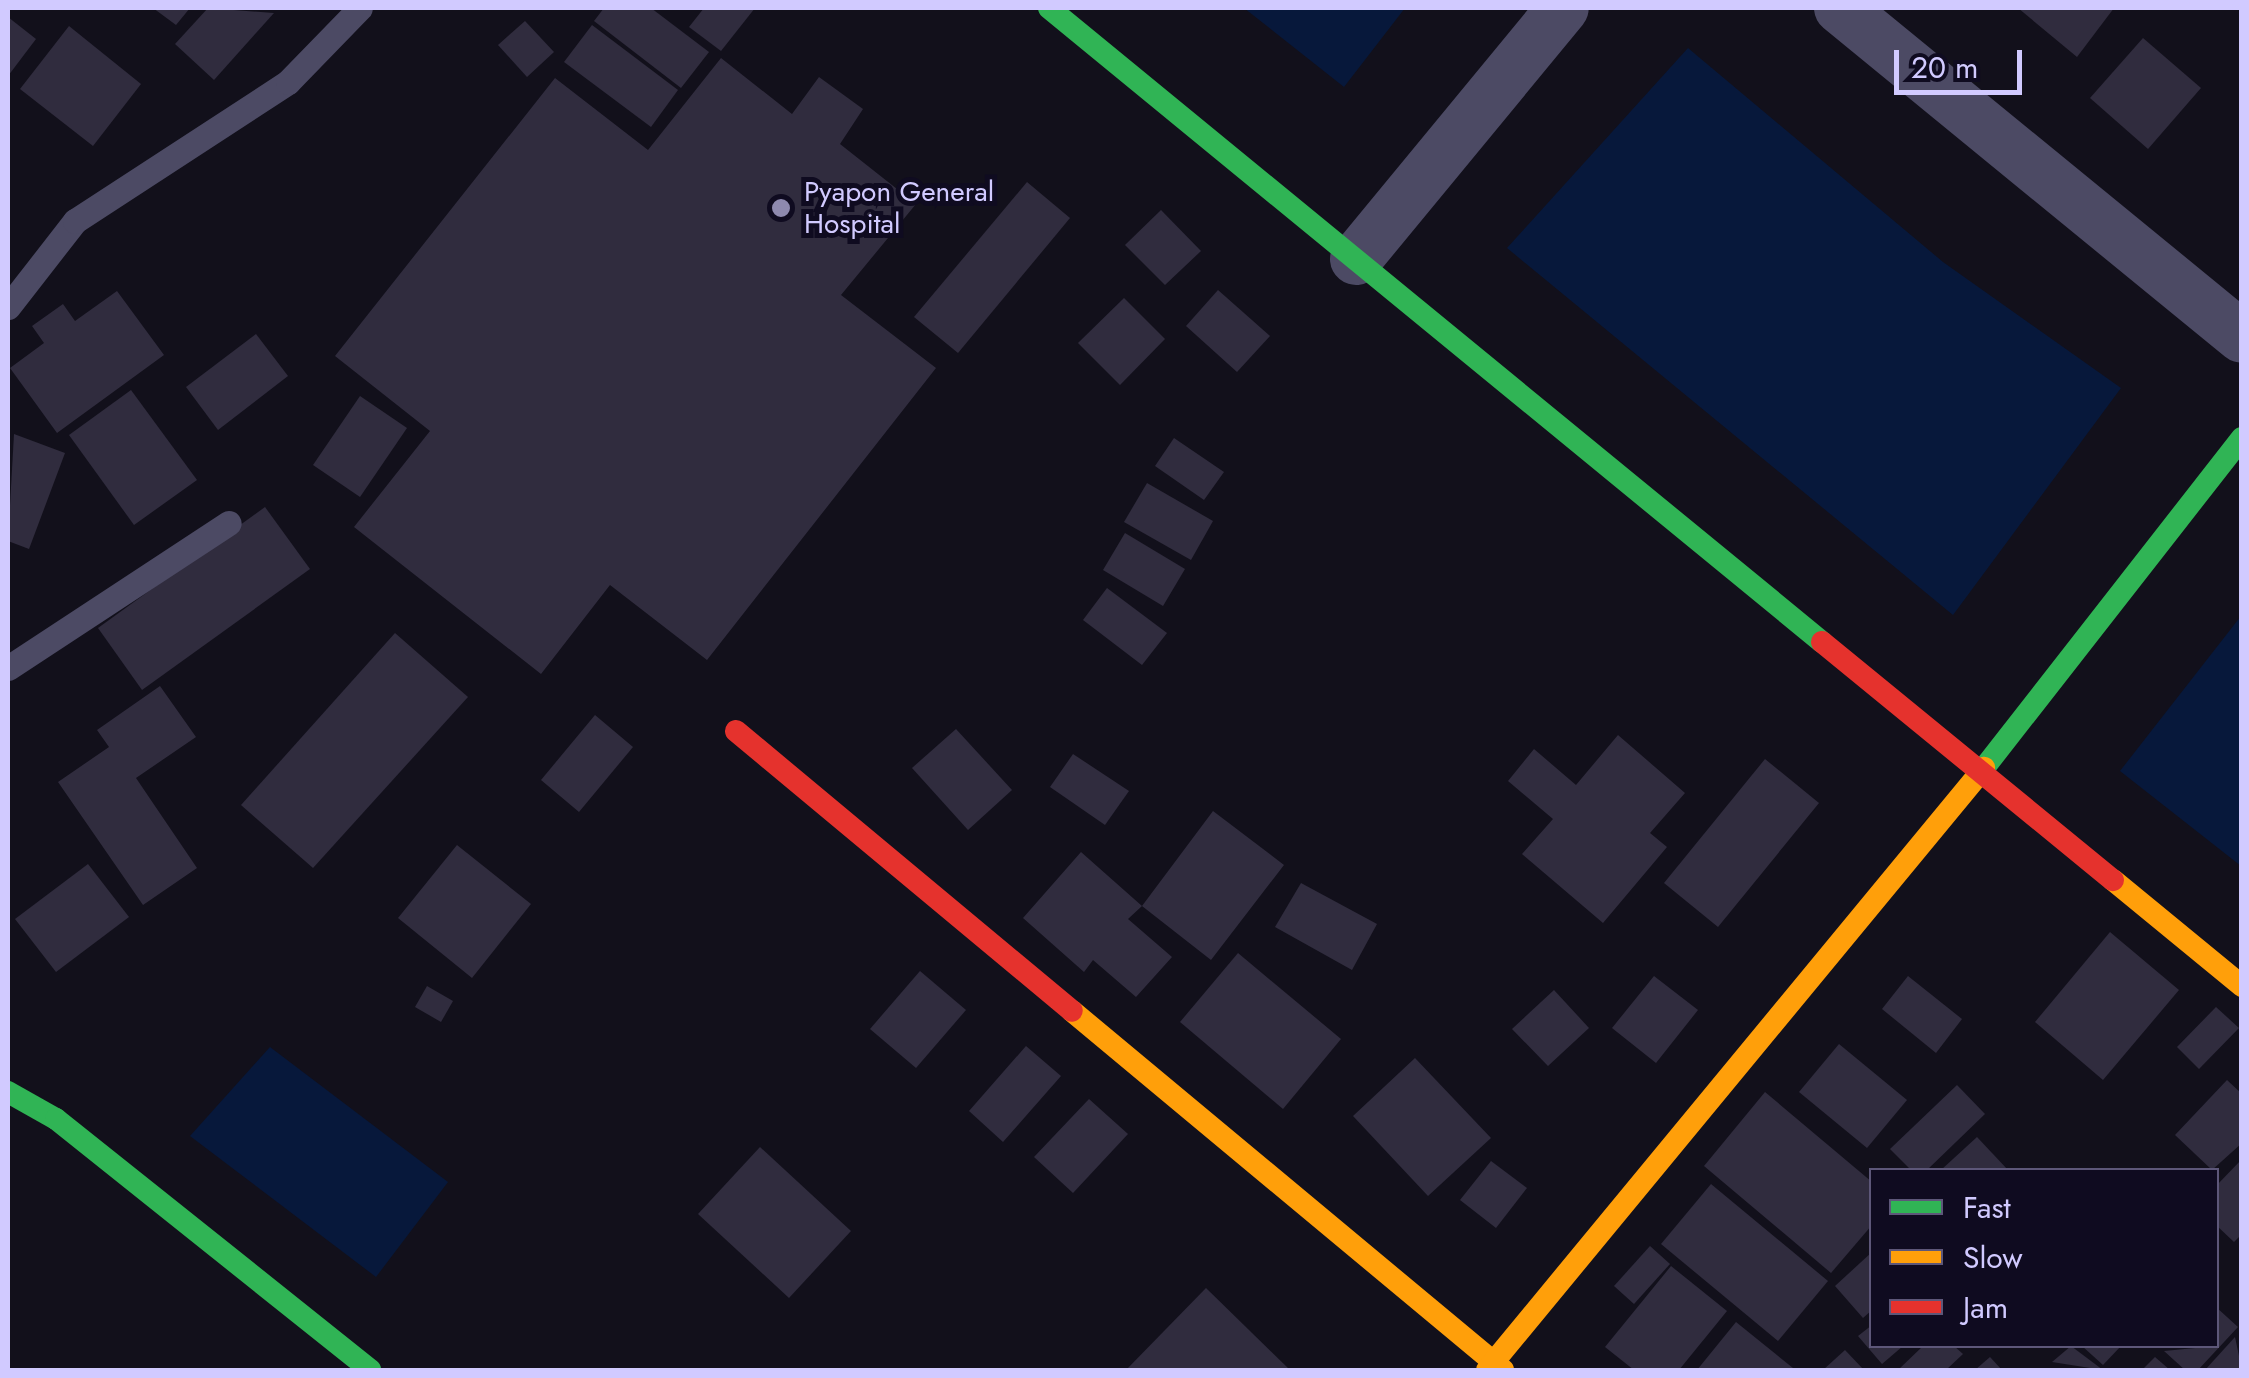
<!DOCTYPE html>
<style>
body{margin:0}
#map{position:relative;width:2249px;height:1378px;overflow:hidden;background:#12101b;font-family:Jost,sans-serif}
div>[style]{position:absolute}
.water>*{inset:0;background:#07183b}
.building>*{inset:0;background:#302c3e}
.lane>*{height:25px;margin:-12.5px;padding:0 12.5px;transform-origin:12.5px;border-radius:12.5px;background:#4c4a64}
.street>*{height:52px;margin:-26px;padding:0 26px;transform-origin:26px;border-radius:26px;background:#4c4a64}
.fast>*{height:22px;margin:-11px;padding:0 11px;transform-origin:11px;border-radius:11px;background:#30b455}
.slow>*{height:22px;margin:-11px;padding:0 11px;transform-origin:11px;border-radius:11px;background:#ff9f0a}
.jam>*{height:22px;margin:-11px;padding:0 11px;transform-origin:11px;border-radius:11px;background:#e5322d}
.dots>*{width:28px;height:28px;translate:-50% -50%;box-sizing:border-box;border:5px solid #0f0b20;border-radius:50%}
span{translate:-50% -50%;white-space:nowrap;text-align:center;line-height:1.15;-webkit-text-stroke:10px #0f0b20;paint-order:stroke}
.poi-label{font-size:28px;color:#d1caff}
.left{translate:0 -50%;text-align:left}
.frame{position:absolute;inset:0;border:10px solid #d1caff;pointer-events:none}
.legend{position:absolute;left:1869px;top:1168px;width:350px;height:180px;box-sizing:border-box;background:#0f0b20;border:2px solid #5d5779;margin:0;padding:12px 18px;list-style:none;font-size:30px;color:#d1caff}
.legend li{display:flex;align-items:center;gap:20px;height:50px}
.legend b{width:50px;border:2px solid #5d5779}
.scale{position:absolute;left:1894px;top:50px;width:128px;height:45px;box-sizing:border-box;border:5px solid #d1caff;border-top:0;padding-left:12px;font-size:30px;line-height:35px;white-space:nowrap;color:#d1caff;-webkit-text-stroke:8px #0f0b20;paint-order:stroke}
</style>
<div id="map">
<div class="water">
<i style="clip-path:polygon(1244px 8px,1405px 8px,1344px 87px)"></i>
<i style="clip-path:polygon(1688px 48px,1943px 262px,2121px 388px,1953px 615px,1507px 248px)"></i>
<i style="clip-path:polygon(2241px 616px,2241px 866px,2120px 771px)"></i>
<i style="clip-path:polygon(270px 1047px,448px 1182px,376px 1277px,190px 1136px)"></i>
</div>
<div class="building">
<i style="clip-path:polygon(153px 8px,190px 8px,176px 25px)"></i>
<i style="clip-path:polygon(208px 8px,274px 13px,214px 80px,175px 44px)"></i>
<i style="clip-path:polygon(604px 8px,651px 8px,709px 52px,681px 88px,594px 21px)"></i>
<i style="clip-path:polygon(704px 8px,755px 8px,721px 51px,689px 27px)"></i>
<i style="clip-path:polygon(2018px 8px,2114px 8px,2077px 57px)"></i>
<i style="clip-path:polygon(8px 17px,36px 39px,8px 76px)"></i>
<i style="clip-path:polygon(525px 21px,554px 52px,527px 77px,498px 45px)"></i>
<i style="clip-path:polygon(592px 25px,678px 90px,651px 127px,564px 62px)"></i>
<i style="clip-path:polygon(69px 26px,141px 84px,93px 146px,20px 89px)"></i>
<i style="clip-path:polygon(2143px 38px,2201px 88px,2148px 149px,2090px 98px)"></i>
<i style="clip-path:polygon(721px 58px,792px 114px,819px 77px,863px 109px,840px 144px,916px 204px,841px 295px,936px 368px,707px 660px,610px 585px,541px 674px,354px 527px,430px 431px,335px 356px,555px 78px,648px 150px)"></i>
<i style="clip-path:polygon(1027px 182px,1070px 218px,958px 353px,914px 317px)"></i>
<i style="clip-path:polygon(1161px 210px,1201px 251px,1165px 285px,1125px 245px)"></i>
<i style="clip-path:polygon(1218px 290px,1270px 336px,1237px 372px,1186px 326px)"></i>
<i style="clip-path:polygon(117px 291px,164px 355px,57px 433px,10px 368px,44px 343px,32px 326px,63px 304px,75px 321px)"></i>
<i style="clip-path:polygon(1124px 298px,1165px 339px,1120px 385px,1078px 343px)"></i>
<i style="clip-path:polygon(256px 334px,288px 376px,218px 430px,186px 387px)"></i>
<i style="clip-path:polygon(131px 390px,197px 480px,134px 525px,69px 435px)"></i>
<i style="clip-path:polygon(360px 396px,407px 428px,360px 497px,313px 465px)"></i>
<i style="clip-path:polygon(14px 434px,65px 453px,29px 549px,8px 541px)"></i>
<i style="clip-path:polygon(1174px 438px,1224px 472px,1204px 500px,1155px 466px)"></i>
<i style="clip-path:polygon(1147px 483px,1213px 521px,1191px 560px,1124px 522px)"></i>
<i style="clip-path:polygon(265px 507px,310px 569px,142px 690px,98px 628px)"></i>
<i style="clip-path:polygon(1125px 533px,1185px 569px,1163px 606px,1103px 570px)"></i>
<i style="clip-path:polygon(1107px 588px,1167px 633px,1142px 665px,1083px 620px)"></i>
<i style="clip-path:polygon(395px 633px,468px 697px,313px 868px,241px 805px)"></i>
<i style="clip-path:polygon(160px 686px,196px 737px,136px 778px,197px 868px,143px 905px,58px 782px,109px 747px,97px 730px)"></i>
<i style="clip-path:polygon(595px 715px,633px 747px,579px 812px,541px 780px)"></i>
<i style="clip-path:polygon(956px 729px,1012px 790px,968px 830px,912px 768px)"></i>
<i style="clip-path:polygon(1618px 735px,1685px 793px,1650px 833px,1667px 847px,1603px 923px,1522px 854px,1553px 819px,1508px 781px,1534px 749px,1576px 785px)"></i>
<i style="clip-path:polygon(1073px 754px,1129px 791px,1105px 825px,1050px 787px)"></i>
<i style="clip-path:polygon(1765px 759px,1819px 803px,1718px 927px,1664px 883px)"></i>
<i style="clip-path:polygon(1213px 811px,1284px 865px,1211px 960px,1142px 906px,1128px 919px,1172px 957px,1136px 997px,1093px 960px,1084px 972px,1023px 918px,1081px 852px,1142px 906px)"></i>
<i style="clip-path:polygon(457px 845px,531px 904px,472px 978px,398px 918px)"></i>
<i style="clip-path:polygon(88px 864px,129px 917px,56px 972px,15px 919px)"></i>
<i style="clip-path:polygon(1301px 883px,1377px 924px,1352px 970px,1275px 927px)"></i>
<i style="clip-path:polygon(2110px 932px,2179px 990px,2103px 1080px,2035px 1022px)"></i>
<i style="clip-path:polygon(1238px 953px,1341px 1039px,1283px 1109px,1180px 1022px)"></i>
<i style="clip-path:polygon(920px 971px,966px 1010px,916px 1068px,870px 1029px)"></i>
<i style="clip-path:polygon(1654px 976px,1698px 1010px,1656px 1063px,1612px 1028px)"></i>
<i style="clip-path:polygon(1908px 976px,1962px 1019px,1936px 1053px,1882px 1009px)"></i>
<i style="clip-path:polygon(427px 986px,453px 1001px,441px 1022px,415px 1007px)"></i>
<i style="clip-path:polygon(1554px 990px,1589px 1028px,1548px 1066px,1512px 1029px)"></i>
<i style="clip-path:polygon(2216px 1007px,2239px 1028px,2199px 1069px,2177px 1047px)"></i>
<i style="clip-path:polygon(1839px 1044px,1907px 1100px,1867px 1148px,1799px 1092px)"></i>
<i style="clip-path:polygon(1026px 1046px,1061px 1076px,1003px 1142px,969px 1111px)"></i>
<i style="clip-path:polygon(1415px 1058px,1491px 1138px,1428px 1196px,1353px 1116px)"></i>
<i style="clip-path:polygon(2227px 1080px,2242px 1094px,2242px 1143px,2212px 1170px,2175px 1135px)"></i>
<i style="clip-path:polygon(1957px 1085px,1985px 1114px,1927px 1170px,1911px 1170px,1890px 1149px)"></i>
<i style="clip-path:polygon(1765px 1092px,1872px 1182px,1872px 1225px,1831px 1273px,1704px 1166px)"></i>
<i style="clip-path:polygon(1089px 1099px,1128px 1134px,1073px 1193px,1034px 1157px)"></i>
<i style="clip-path:polygon(1977px 1137px,2008px 1170px,1941px 1170px)"></i>
<i style="clip-path:polygon(760px 1147px,851px 1231px,789px 1298px,698px 1214px)"></i>
<i style="clip-path:polygon(2242px 1159px,2242px 1234px,2234px 1242px,2216px 1225px,2216px 1186px)"></i>
<i style="clip-path:polygon(1491px 1161px,1527px 1188px,1496px 1228px,1460px 1200px)"></i>
<i style="clip-path:polygon(1711px 1184px,1828px 1281px,1778px 1341px,1661px 1244px)"></i>
<i style="clip-path:polygon(1650px 1246px,1670px 1264px,1634px 1304px,1614px 1286px)"></i>
<i style="clip-path:polygon(1872px 1252px,1872px 1310px,1863px 1318px,1835px 1286px)"></i>
<i style="clip-path:polygon(1671px 1266px,1727px 1311px,1679px 1370px,1634px 1370px,1605px 1347px)"></i>
<i style="clip-path:polygon(1206px 1288px,1290px 1370px,1126px 1370px)"></i>
<i style="clip-path:polygon(2216px 1307px,2238px 1327px,2198px 1370px,2185px 1370px,2164px 1351px,2216px 1346px)"></i>
<i style="clip-path:polygon(1736px 1322px,1793px 1368px,1791px 1370px,1697px 1370px)"></i>
<i style="clip-path:polygon(1872px 1325px,1872px 1346px,1903px 1346px,1882px 1364px,1858px 1336px)"></i>
<i style="clip-path:polygon(2235px 1337px,2242px 1370px,2205px 1370px)"></i>
<i style="clip-path:polygon(1923px 1346px,1954px 1346px,1963px 1354px,1946px 1370px,1898px 1370px)"></i>
<i style="clip-path:polygon(2071px 1346px,2103px 1370px,2052px 1362px)"></i>
<i style="clip-path:polygon(2082px 1346px,2121px 1346px,2103px 1365px)"></i>
<i style="clip-path:polygon(1845px 1350px,1864px 1370px,1823px 1370px)"></i>
<i style="clip-path:polygon(1990px 1357px,2002px 1370px,1975px 1370px)"></i>
<i style="clip-path:polygon(2155px 1357px,2170px 1370px,2142px 1370px)"></i>
</div>
<div class="lane">
<i style="left:8px;top:307px;width:109px;rotate:-52.1deg"></i>
<i style="left:75px;top:221px;width:254px;rotate:-33.1deg"></i>
<i style="left:288px;top:82px;width:103px;rotate:-45.8deg"></i>
<i style="left:8px;top:668px;width:264px;rotate:-33.3deg"></i>
</div>
<div class="street">
<i style="left:1840px;top:8px;width:519px;rotate:39.3deg"></i>
<i style="left:1356px;top:259px;width:325px;rotate:-50.5deg"></i>
</div>
<div class="fast">
<i style="left:1049px;top:8px;width:1000px;rotate:39.36deg"></i>
<i style="left:1984px;top:768px;width:419px;rotate:-52deg"></i>
<i style="left:8px;top:1092px;width:55px;rotate:29.4deg"></i>
<i style="left:56px;top:1119px;width:402px;rotate:38.6deg"></i>
</div>
<div class="slow">
<i style="left:2113px;top:880px;width:167px;rotate:39.4deg"></i>
<i style="left:1072px;top:1011px;width:561px;rotate:39.79deg"></i>
<i style="left:1487px;top:1370px;width:781px;rotate:-50.46deg"></i>
</div>
<div class="jam">
<i style="left:1822px;top:642px;width:376px;rotate:39.3deg"></i>
<i style="left:736px;top:731px;width:437px;rotate:39.8deg"></i>
</div>
<div class="dots">
<i style="left:781px;top:208px;background:#8e89af"></i>
</div>
<div class="poi-label">
<span class="left" style="left:804px;top:208px">Pyapon General<br>Hospital</span>
</div>
<div class="frame"></div>
<ul class="legend">
<li><b style="height:12px;background:#30b455"></b>Fast</li>
<li><b style="height:12px;background:#ff9f0a"></b>Slow</li>
<li><b style="height:12px;background:#e5322d"></b>Jam</li>
</ul>
<div class="scale">20 m</div>
</div>
